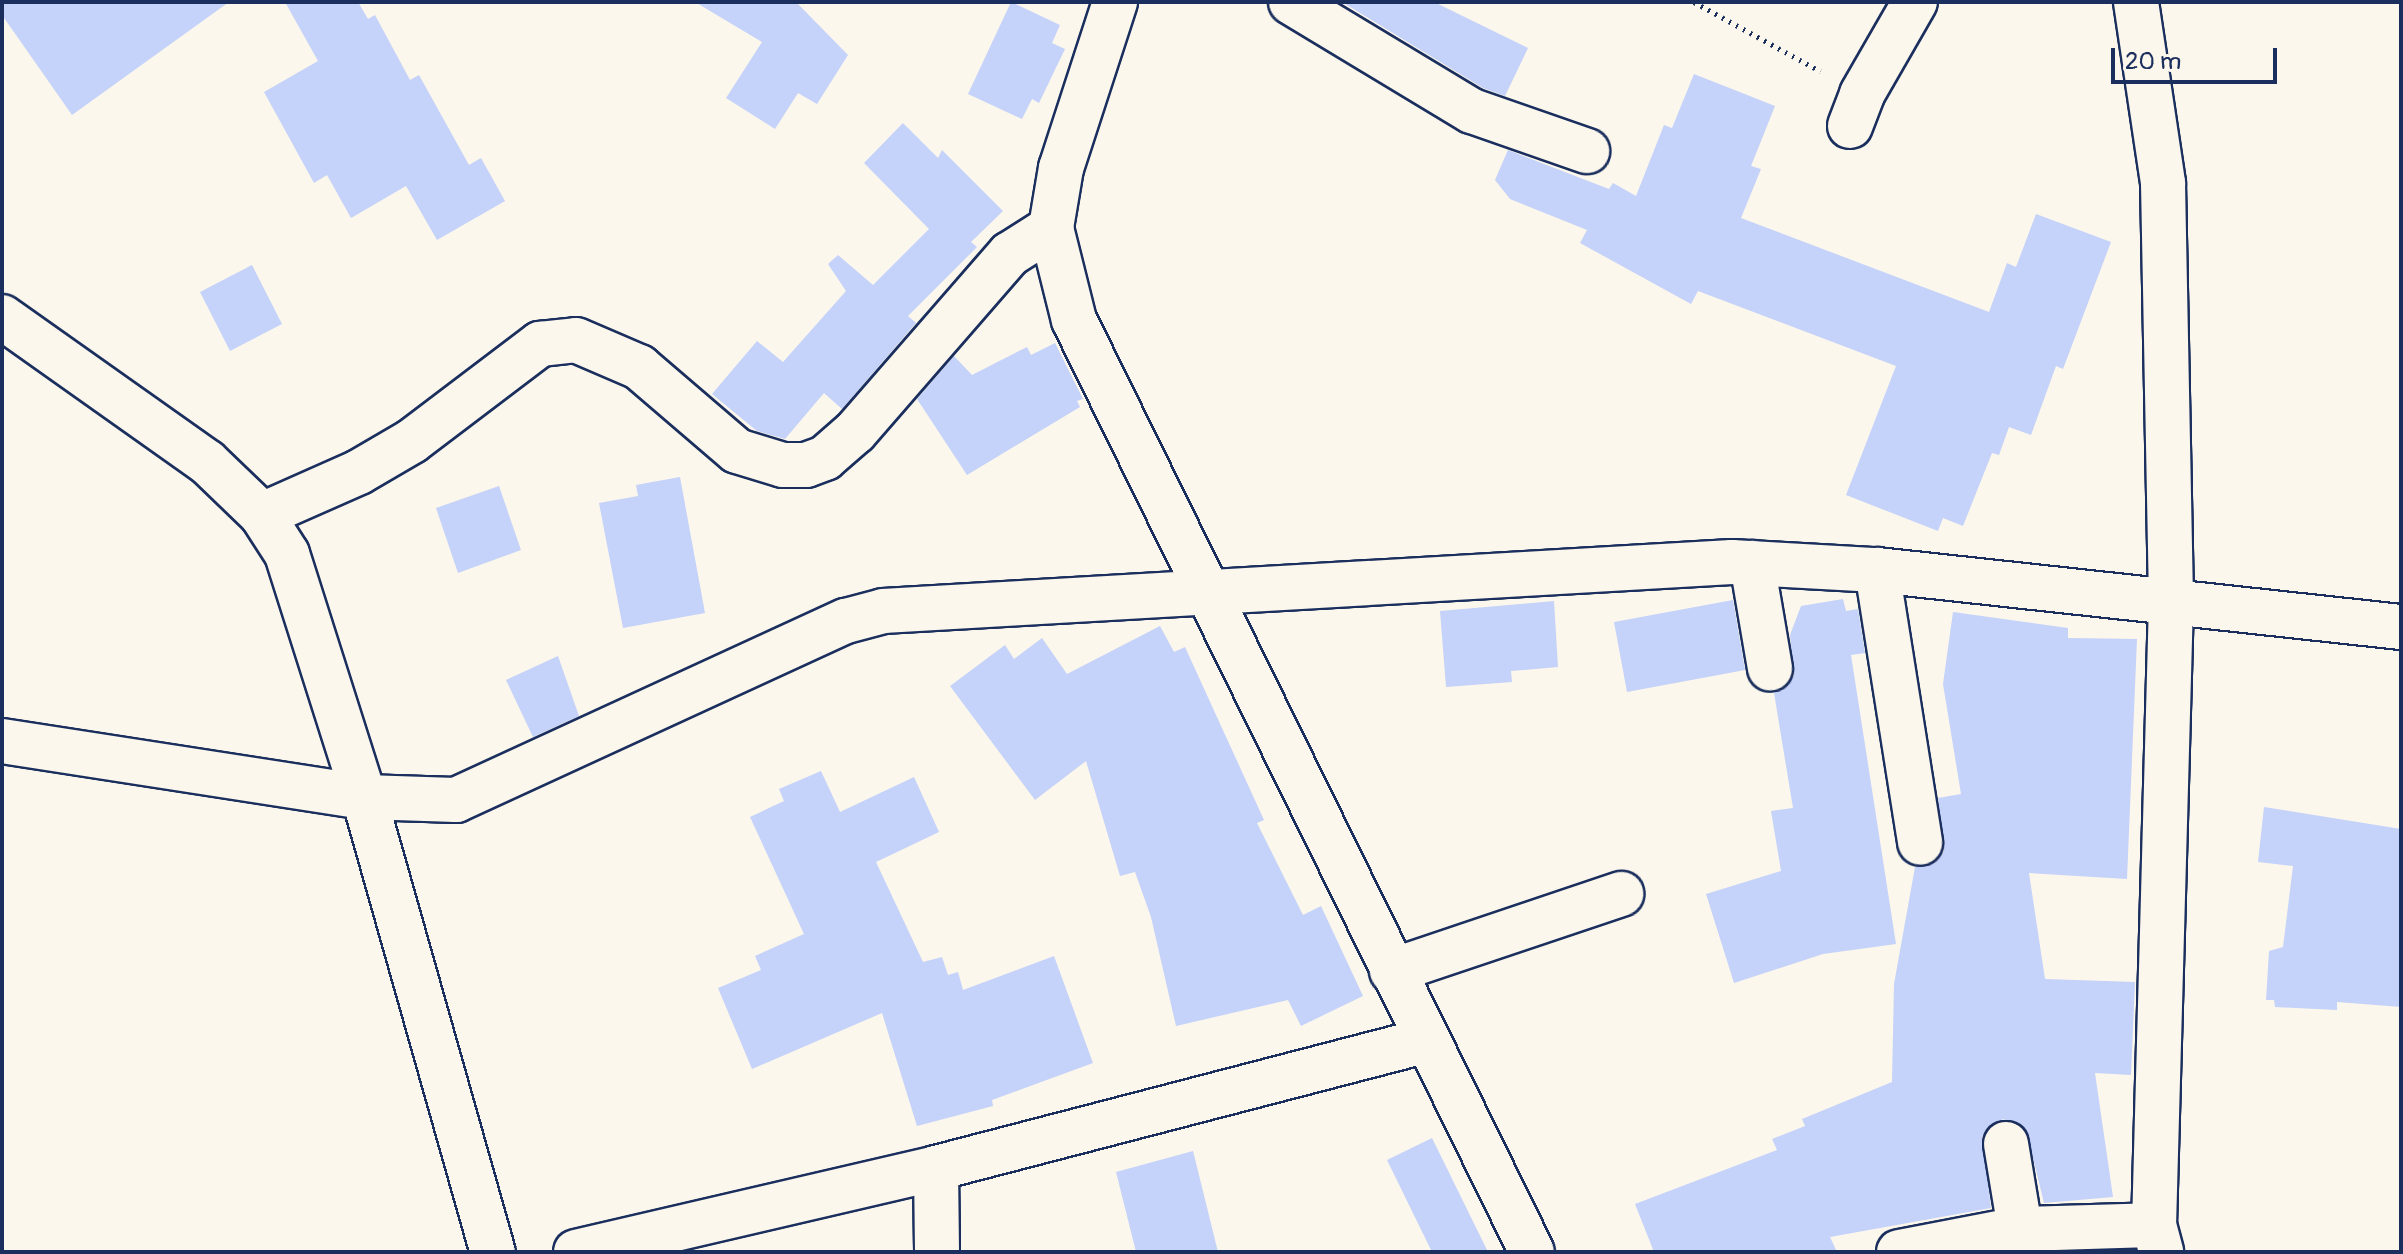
<!DOCTYPE html>
<style>
body{margin:0}
#map{position:relative;width:2403px;height:1254px;overflow:hidden;background:#fbf7ec;font-family:Pangolin,sans-serif}
div>[style]{position:absolute}
.building>*{inset:0;background:#c5d2f9}
.path>*{height:5px;margin-top:-2.5px;transform-origin:0;background:repeating-linear-gradient(90deg,#1b2f5e 0 2px,transparent 0 8px)}
.roads{filter:drop-shadow(2px 0 #1b2f5e) drop-shadow(-2px 0 #1b2f5e) drop-shadow(0 2px #1b2f5e) drop-shadow(0 -2px #1b2f5e)}
.minor>*{height:44px;margin:-22px;padding:0 22px;transform-origin:22px;border-radius:22px;background:#fbf7ec}
span{translate:-50% -50%;white-space:nowrap;text-align:center;line-height:1.15;-webkit-text-stroke:6px #fbf7ec;paint-order:stroke}
.frame{position:absolute;inset:0;border:4px solid #1b2f5e;pointer-events:none}
.scale{position:absolute;left:2111px;top:48px;width:166px;height:36px;box-sizing:border-box;border:4px solid #1b2f5e;border-top:0;padding-left:10px;font-size:24px;line-height:28px;white-space:nowrap;color:#1b2f5e;-webkit-text-stroke:6px #fbf7ec;paint-order:stroke}
</style>
<div id="map">
<div class="building">
<i style="clip-path:polygon(2px 2px,229px 2px,72px 115px,2px 15px)"></i>
<i style="clip-path:polygon(285px 2px,358px 2px,368px 19px,375px 15px,410px 80px,419px 75px,469px 165px,481px 158px,505px 201px,437px 240px,406px 186px,351px 218px,327px 175px,314px 183px,264px 92px,318px 61px)"></i>
<i style="clip-path:polygon(695px 2px,796px 2px,848px 55px,817px 104px,798px 93px,775px 129px,726px 98px,762px 42px)"></i>
<i style="clip-path:polygon(1011px 2px,1060px 25px,1052px 43px,1065px 49px,1039px 103px,1032px 99px,1022px 119px,968px 94px)"></i>
<i style="clip-path:polygon(1342px 2px,1434px 2px,1528px 48px,1505px 96px,1483px 88px)"></i>
<i style="clip-path:polygon(1694px 74px,1775px 106px,1751px 166px,1761px 169px,1741px 218px,1989px 312px,2007px 263px,2016px 267px,2036px 214px,2111px 242px,2063px 369px,2056px 366px,2031px 435px,2009px 427px,1999px 455px,1992px 453px,1963px 526px,1943px 518px,1938px 531px,1846px 495px,1896px 366px,1698px 291px,1691px 304px,1580px 243px,1587px 230px,1510px 199px,1495px 180px,1508px 150px,1609px 189px,1613px 183px,1636px 196px,1664px 125px,1672px 128px)"></i>
<i style="clip-path:polygon(903px 123px,938px 158px,942px 150px,1003px 211px,971px 242px,977px 247px,908px 316px,916px 323px,842px 409px,824px 393px,785px 439px,757px 431px,712px 394px,757px 341px,783px 362px,846px 291px,828px 264px,838px 255px,873px 285px,929px 229px,864px 163px)"></i>
<i style="clip-path:polygon(252px 265px,282px 324px,230px 351px,200px 292px)"></i>
<i style="clip-path:polygon(1055px 343px,1083px 399px,1077px 401px,1080px 407px,967px 475px,917px 399px,954px 356px,972px 375px,1027px 347px,1031px 355px)"></i>
<i style="clip-path:polygon(680px 477px,705px 613px,623px 628px,599px 503px,638px 496px,636px 485px)"></i>
<i style="clip-path:polygon(499px 486px,521px 550px,458px 573px,436px 508px)"></i>
<i style="clip-path:polygon(1843px 599px,1846px 611px,1858px 609px,1865px 653px,1851px 655px,1896px 944px,1823px 954px,1734px 983px,1706px 894px,1781px 871px,1771px 811px,1793px 808px,1774px 693px,1794px 676px,1790px 635px,1801px 606px)"></i>
<i style="clip-path:polygon(1733px 600px,1745px 670px,1627px 692px,1614px 622px)"></i>
<i style="clip-path:polygon(1554px 601px,1558px 667px,1511px 671px,1512px 682px,1446px 687px,1440px 611px)"></i>
<i style="clip-path:polygon(1953px 612px,2068px 628px,2068px 638px,2137px 639px,2127px 879px,2029px 873px,2045px 979px,2135px 982px,2131px 1075px,2095px 1073px,2113px 1197px,2044px 1203px,2026px 1129px,2003px 1119px,1982px 1136px,1991px 1208px,1830px 1237px,1837px 1252px,1654px 1252px,1635px 1204px,1777px 1150px,1772px 1139px,1805px 1126px,1802px 1119px,1892px 1082px,1894px 984px,1915px 867px,1935px 863px,1944px 851px,1938px 798px,1961px 794px,1943px 684px)"></i>
<i style="clip-path:polygon(1160px 626px,1174px 652px,1185px 647px,1264px 820px,1257px 823px,1303px 915px,1321px 906px,1363px 996px,1301px 1026px,1288px 1000px,1176px 1026px,1151px 917px,1135px 872px,1120px 876px,1086px 761px,1035px 800px,950px 686px,1005px 645px,1014px 659px,1042px 638px,1067px 674px)"></i>
<i style="clip-path:polygon(558px 656px,579px 716px,533px 737px,506px 680px)"></i>
<i style="clip-path:polygon(821px 771px,840px 812px,914px 777px,939px 832px,876px 862px,923px 962px,942px 957px,948px 975px,958px 972px,963px 990px,1054px 956px,1093px 1063px,992px 1100px,993px 1106px,917px 1126px,882px 1013px,752px 1069px,718px 988px,761px 970px,755px 956px,804px 934px,750px 817px,784px 801px,779px 789px)"></i>
<i style="clip-path:polygon(2264px 807px,2401px 829px,2401px 1007px,2337px 1002px,2337px 1010px,2275px 1007px,2274px 1000px,2266px 1000px,2269px 951px,2283px 947px,2293px 866px,2258px 862px)"></i>
<i style="clip-path:polygon(1432px 1138px,1488px 1252px,1432px 1252px,1387px 1160px)"></i>
<i style="clip-path:polygon(1193px 1151px,1218px 1252px,1136px 1252px,1116px 1172px)"></i>
</div>
<div class="path">
<i style="left:1694px;top:2px;width:144px;rotate:28.7deg"></i>
</div>
<div class="roads">
<div class="minor">
<i style="left:1115px;top:2px;width:175px;rotate:108deg"></i>
<i style="left:1061px;top:168px;width:61px;rotate:99.5deg"></i>
<i style="left:1051px;top:228px;width:95px;rotate:76deg"></i>
<i style="left:1074px;top:320px;width:1038px;rotate:63.83deg"></i>
<i style="left:1291px;top:2px;width:211px;rotate:31.1deg"></i>
<i style="left:1472px;top:111px;width:122px;rotate:19.2deg"></i>
<i style="left:2136px;top:2px;width:183px;rotate:81.5deg"></i>
<i style="left:2163px;top:183px;width:419px;rotate:88.9deg"></i>
<i style="left:2171px;top:602px;width:623px;rotate:91.56deg"></i>
<i style="left:2154px;top:1225px;width:28px;rotate:75deg"></i>
<i style="left:1850px;top:126px;width:34px;rotate:-69deg"></i>
<i style="left:1862px;top:94px;width:106px;rotate:-60.1deg"></i>
<i style="left:2px;top:317px;width:251px;rotate:35.3deg"></i>
<i style="left:207px;top:462px;width:76px;rotate:43.9deg"></i>
<i style="left:262px;top:515px;width:46px;rotate:57.3deg"></i>
<i style="left:287px;top:554px;width:255px;rotate:72.4deg"></i>
<i style="left:364px;top:797px;width:473px;rotate:74.2deg"></i>
<i style="left:262px;top:515px;width:106px;rotate:-23.9deg"></i>
<i style="left:359px;top:472px;width:61px;rotate:-30.3deg"></i>
<i style="left:412px;top:441px;width:161px;rotate:-37.2deg"></i>
<i style="left:540px;top:344px;width:36px;rotate:-6deg"></i>
<i style="left:576px;top:340px;width:69px;rotate:23.2deg"></i>
<i style="left:639px;top:367px;width:129px;rotate:40.6deg"></i>
<i style="left:737px;top:451px;width:48px;rotate:16.9deg"></i>
<i style="left:783px;top:465px;width:23px"></i>
<i style="left:806px;top:465px;width:20px;rotate:-20deg"></i>
<i style="left:825px;top:458px;width:40px;rotate:-41deg"></i>
<i style="left:855px;top:432px;width:236px;rotate:-49deg"></i>
<i style="left:1010px;top:254px;width:49px;rotate:-32.4deg"></i>
<i style="left:1752px;top:563px;width:107px;rotate:80.3deg"></i>
<i style="left:1877px;top:570px;width:276px;rotate:81deg"></i>
<i style="left:2px;top:741px;width:366px;rotate:8.8deg"></i>
<i style="left:364px;top:797px;width:92px;rotate:1.9deg"></i>
<i style="left:456px;top:800px;width:429px;rotate:-24.7deg"></i>
<i style="left:846px;top:621px;width:38px;rotate:-15deg"></i>
<i style="left:883px;top:611px;width:850px;rotate:-3.3deg"></i>
<i style="left:1732px;top:562px;width:145px;rotate:3.2deg"></i>
<i style="left:1877px;top:570px;width:527px;rotate:6.21deg"></i>
<i style="left:1392px;top:971px;width:242px;rotate:-18.6deg"></i>
<i style="left:2006px;top:1144px;width:86px;rotate:80.6deg"></i>
<i style="left:936px;top:1168px;width:84px;rotate:89.3deg"></i>
<i style="left:576px;top:1252px;width:370px;rotate:-13.1deg"></i>
<i style="left:936px;top:1168px;width:504px;rotate:-14.59deg"></i>
<i style="left:1899px;top:1252px;width:123px;rotate:-10.8deg"></i>
<i style="left:2020px;top:1229px;width:134px;rotate:-1.7deg"></i>
</div>
</div>
<div class="frame"></div>
<div class="scale">20 m</div>
</div>
